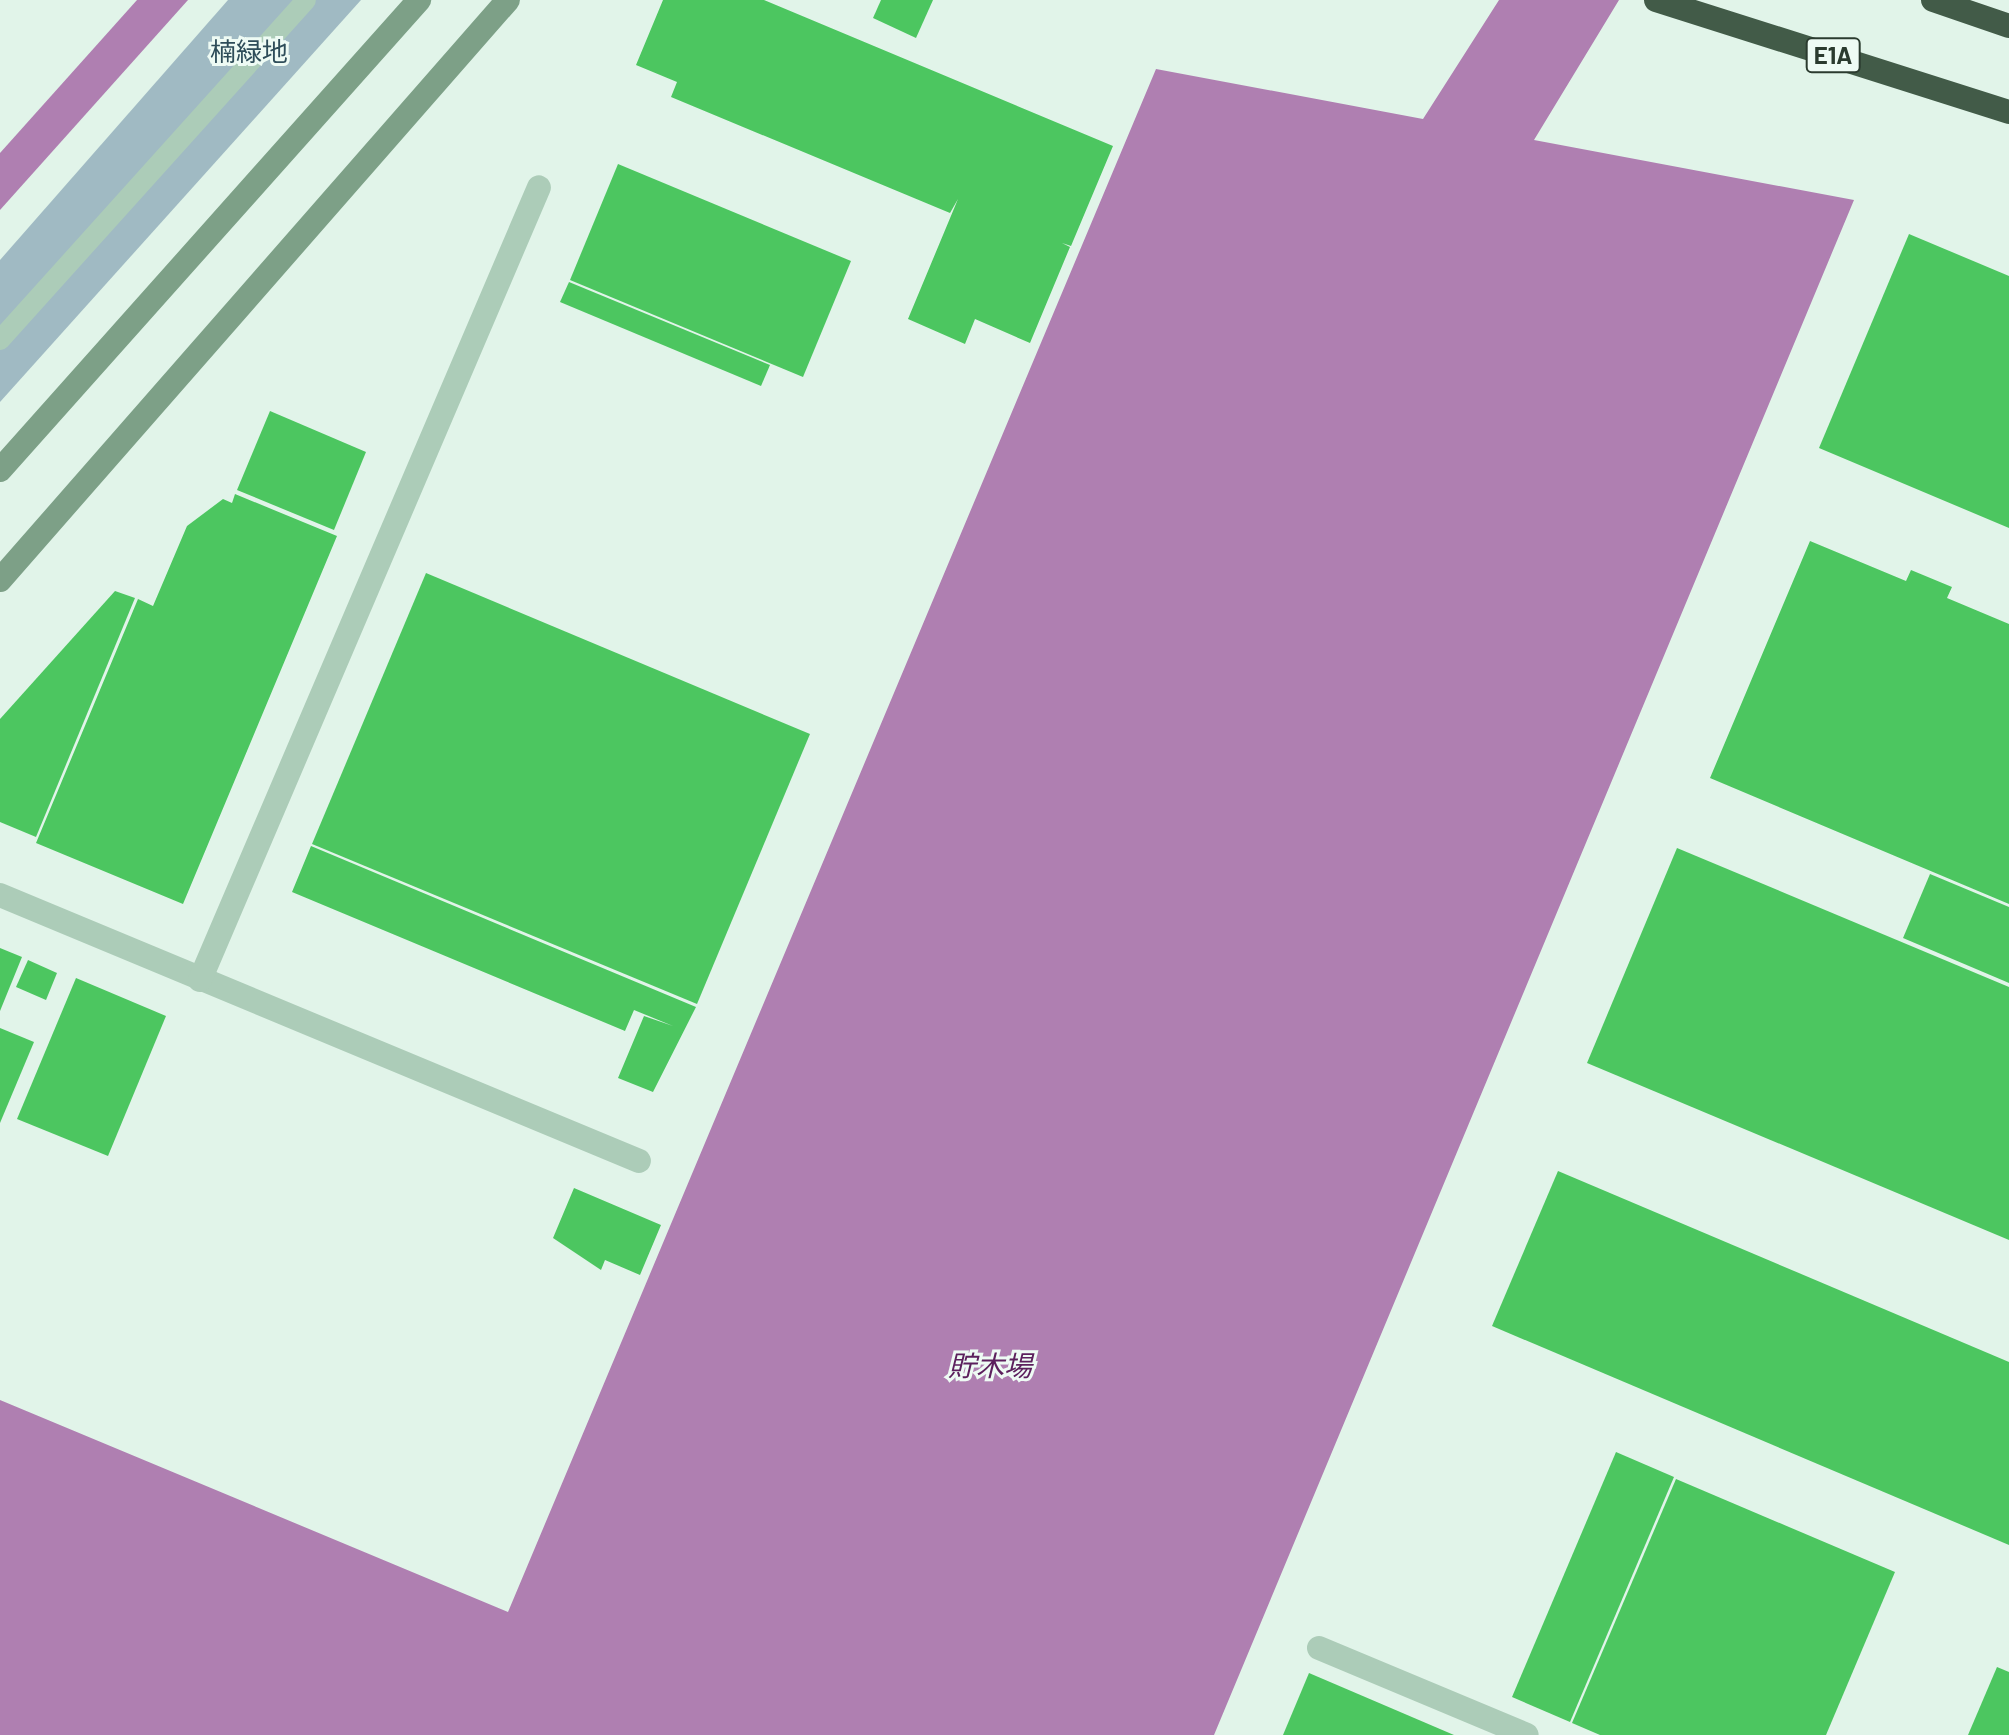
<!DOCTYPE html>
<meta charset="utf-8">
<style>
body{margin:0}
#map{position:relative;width:2009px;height:1735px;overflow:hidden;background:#e1f4e9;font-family:Barlow,"Noto Sans JP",sans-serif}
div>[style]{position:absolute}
.green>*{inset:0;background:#a0bac3}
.water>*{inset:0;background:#af7fb1}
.building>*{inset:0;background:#4cc660}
.lane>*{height:20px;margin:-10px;padding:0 10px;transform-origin:10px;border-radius:10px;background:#acccb8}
.street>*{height:24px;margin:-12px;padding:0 12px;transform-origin:12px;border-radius:12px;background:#acccb8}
.secondary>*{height:24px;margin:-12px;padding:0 12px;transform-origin:12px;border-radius:12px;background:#7da087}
.highway>*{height:24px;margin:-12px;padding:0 12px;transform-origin:12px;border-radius:12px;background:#425b48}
span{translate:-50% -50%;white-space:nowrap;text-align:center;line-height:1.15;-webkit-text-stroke:6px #eefbf4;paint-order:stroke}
.shield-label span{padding:2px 6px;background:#eefbf4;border:2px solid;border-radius:6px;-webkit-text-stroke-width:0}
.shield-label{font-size:24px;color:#2b3b2f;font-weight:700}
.park-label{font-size:26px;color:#2e4d59}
.water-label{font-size:28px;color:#5c205d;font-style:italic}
</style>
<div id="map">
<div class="green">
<i style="clip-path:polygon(228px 0,361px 0,0 402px,0 260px)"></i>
</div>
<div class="water">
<i style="clip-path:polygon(137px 0,188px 0,0 210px,0 153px)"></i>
<i style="clip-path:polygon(1499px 0,1619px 0,1534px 140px,1854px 200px,1214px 1735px,0 1735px,0 1400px,508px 1612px,1156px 69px,1423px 119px)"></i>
</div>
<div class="building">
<i style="clip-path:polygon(663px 0,764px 0,1113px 146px,1071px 246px,1062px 243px,1070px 247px,1030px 343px,975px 319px,965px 344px,908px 319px,958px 199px,950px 213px,671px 97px,677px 82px,636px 65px)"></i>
<i style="clip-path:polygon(881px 0,933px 0,916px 38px,873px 18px)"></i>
<i style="clip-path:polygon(618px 164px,851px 261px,803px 377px,570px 280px)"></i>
<i style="clip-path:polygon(1909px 234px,2009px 276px,2009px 528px,1819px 448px)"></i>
<i style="clip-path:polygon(569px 282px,770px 365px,761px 386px,560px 302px)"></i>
<i style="clip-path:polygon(270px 411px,366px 452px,334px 530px,237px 490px)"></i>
<i style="clip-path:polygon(235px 494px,337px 536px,183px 904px,36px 843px,138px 599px,153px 606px,187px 526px,223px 499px,232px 503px)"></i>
<i style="clip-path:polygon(1810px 541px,1906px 581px,1911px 570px,1952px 587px,1947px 598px,2009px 624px,2009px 904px,1710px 778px)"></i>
<i style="clip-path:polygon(426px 573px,810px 734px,697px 1004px,312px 844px)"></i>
<i style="clip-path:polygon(115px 591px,135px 598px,36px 837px,0 822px,0 719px)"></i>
<i style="clip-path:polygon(311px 846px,696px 1007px,653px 1092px,618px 1078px,644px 1016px,673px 1026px,634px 1010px,625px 1031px,292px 892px)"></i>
<i style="clip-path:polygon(1677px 848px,2009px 987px,2009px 1240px,1587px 1063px)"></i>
<i style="clip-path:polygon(1930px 874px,2009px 907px,2009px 983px,1903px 938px)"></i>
<i style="clip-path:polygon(0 948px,22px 957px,0 1011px)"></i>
<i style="clip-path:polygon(28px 960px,57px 973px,46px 1000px,16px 987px)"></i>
<i style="clip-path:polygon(76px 978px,166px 1016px,108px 1156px,17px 1119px)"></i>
<i style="clip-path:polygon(0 1028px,34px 1042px,0 1123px)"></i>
<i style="clip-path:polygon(1558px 1171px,2009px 1362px,2009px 1545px,1492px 1326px)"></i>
<i style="clip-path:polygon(574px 1188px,661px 1225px,640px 1275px,605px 1260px,601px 1270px,553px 1238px)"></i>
<i style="clip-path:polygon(1616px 1452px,1674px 1477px,1570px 1722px,1512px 1697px)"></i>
<i style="clip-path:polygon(1676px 1479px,1895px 1572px,1826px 1735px,1600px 1735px,1572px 1723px)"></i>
<i style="clip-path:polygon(1997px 1667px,2009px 1672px,2009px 1735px,1968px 1735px)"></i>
<i style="clip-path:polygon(1309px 1673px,1454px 1735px,1283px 1735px)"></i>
</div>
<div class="lane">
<i style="left:0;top:340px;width:457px;rotate:-48deg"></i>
</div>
<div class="street">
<i style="left:0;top:895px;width:692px;rotate:22.6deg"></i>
<i style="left:200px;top:980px;width:862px;rotate:-66.85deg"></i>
<i style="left:1319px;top:1648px;width:225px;rotate:22.7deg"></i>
</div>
<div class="secondary">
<i style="left:0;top:470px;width:630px;rotate:-48.28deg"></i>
<i style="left:0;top:580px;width:771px;rotate:-48.79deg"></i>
</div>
<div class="highway">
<i style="left:1656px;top:0;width:370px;rotate:17.6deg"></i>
<i style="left:1933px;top:0;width:80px;rotate:18.9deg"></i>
</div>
<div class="shield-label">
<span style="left:1833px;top:55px">E1A</span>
</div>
<div class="park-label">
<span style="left:249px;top:51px">楠緑地</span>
</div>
<div class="water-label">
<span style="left:990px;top:1365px">貯木場</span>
</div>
</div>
